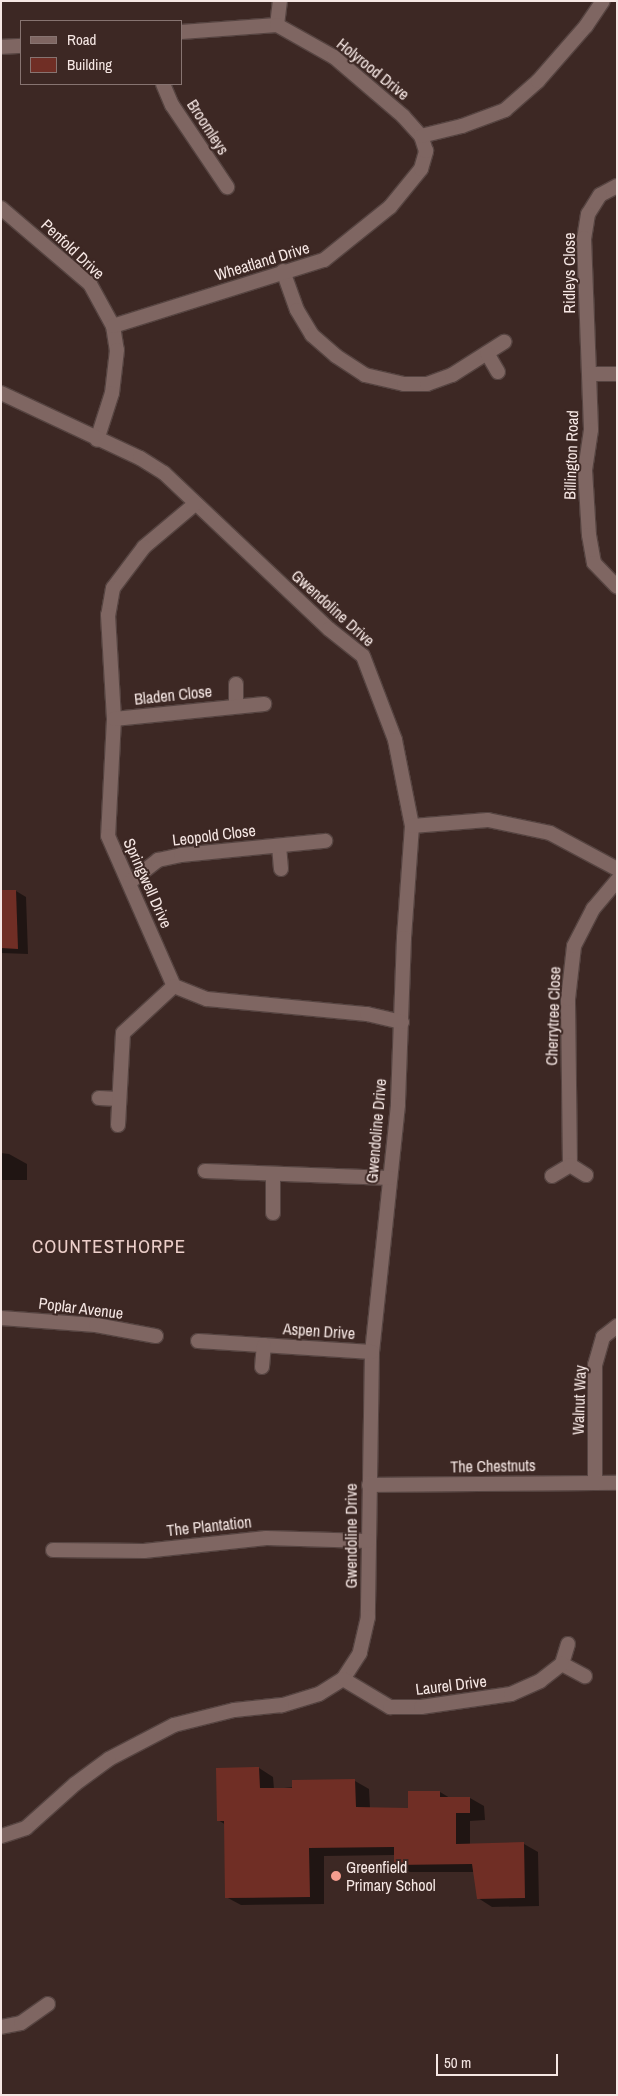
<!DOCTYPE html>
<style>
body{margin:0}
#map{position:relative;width:618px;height:2096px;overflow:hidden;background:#3d2824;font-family:"Archivo Narrow",sans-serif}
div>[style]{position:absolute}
.shadow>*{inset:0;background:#0007}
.building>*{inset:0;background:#702e25}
.roads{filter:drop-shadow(1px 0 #564441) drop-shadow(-1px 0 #564441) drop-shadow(0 1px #564441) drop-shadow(0 -1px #564441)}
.street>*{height:14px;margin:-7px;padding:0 7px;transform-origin:7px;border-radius:7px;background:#7f6662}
.dots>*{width:14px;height:14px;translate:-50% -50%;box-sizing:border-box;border:2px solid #3d2824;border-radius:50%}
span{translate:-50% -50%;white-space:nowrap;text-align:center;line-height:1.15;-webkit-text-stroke:4px #3d2824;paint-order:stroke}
.street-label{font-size:16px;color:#f6e7e4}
.poi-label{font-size:16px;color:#f6e7e4}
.left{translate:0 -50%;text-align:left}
.quarter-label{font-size:19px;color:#edcfca;letter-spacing:1px}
.frame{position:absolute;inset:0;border:2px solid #f6e7e4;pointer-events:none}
.legend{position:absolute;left:20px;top:20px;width:162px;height:65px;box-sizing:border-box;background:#3d2824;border:1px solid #877471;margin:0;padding:6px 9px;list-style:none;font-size:15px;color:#f6e7e4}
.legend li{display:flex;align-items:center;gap:10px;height:25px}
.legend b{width:25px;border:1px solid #877471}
.scale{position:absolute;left:436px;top:2054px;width:122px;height:22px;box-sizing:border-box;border:2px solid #f6e7e4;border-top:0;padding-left:6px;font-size:15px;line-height:18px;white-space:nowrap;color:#f6e7e4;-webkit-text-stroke:4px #3d2824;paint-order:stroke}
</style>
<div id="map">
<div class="shadow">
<i style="clip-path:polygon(1px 891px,16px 891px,26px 897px,28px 954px,1px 953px)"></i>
<i style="clip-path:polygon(1px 1153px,9px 1154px,27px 1164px,27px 1180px,1px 1180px)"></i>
<i style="clip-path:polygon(259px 1768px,273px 1777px,274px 1789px,355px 1781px,369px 1789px,370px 1808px,410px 1809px,440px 1792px,450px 1798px,470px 1798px,484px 1806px,485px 1820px,470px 1821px,470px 1845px,524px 1844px,538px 1852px,539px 1906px,492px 1907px,478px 1898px,474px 1872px,410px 1872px,395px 1864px,395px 1855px,324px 1856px,324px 1904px,241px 1905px,226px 1897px,226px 1825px,218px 1820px)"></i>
</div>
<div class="building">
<i style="clip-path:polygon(1px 890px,16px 890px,18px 949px,1px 948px)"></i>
<i style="clip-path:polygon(259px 1767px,260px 1788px,292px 1788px,292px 1780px,355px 1779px,356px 1807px,408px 1808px,408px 1791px,440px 1791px,440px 1797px,470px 1797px,470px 1813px,456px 1813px,456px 1844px,524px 1842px,525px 1898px,477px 1899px,472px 1864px,394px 1865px,394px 1847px,309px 1848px,310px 1897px,225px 1898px,224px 1821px,217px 1821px,216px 1768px)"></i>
</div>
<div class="roads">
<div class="street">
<i style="left:277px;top:25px;width:24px;rotate:-83deg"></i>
<i style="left:181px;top:32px;width:96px;rotate:-4.2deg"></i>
<i style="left:277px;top:25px;width:65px;rotate:29.3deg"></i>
<i style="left:334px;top:57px;width:91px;rotate:40.5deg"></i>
<i style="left:403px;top:116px;width:27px;rotate:48deg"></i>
<i style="left:1px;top:47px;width:20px;rotate:-3deg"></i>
<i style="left:163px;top:84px;width:23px;rotate:67deg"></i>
<i style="left:172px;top:105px;width:99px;rotate:56.1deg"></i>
<i style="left:617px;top:186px;width:19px;rotate:152deg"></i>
<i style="left:600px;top:195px;width:22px;rotate:122deg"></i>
<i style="left:588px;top:214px;width:24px;rotate:99deg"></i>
<i style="left:584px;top:238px;width:192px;rotate:87.9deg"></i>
<i style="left:591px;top:430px;width:40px;rotate:98.5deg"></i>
<i style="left:585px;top:470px;width:65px;rotate:86.5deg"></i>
<i style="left:589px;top:535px;width:28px;rotate:80deg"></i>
<i style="left:594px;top:563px;width:33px;rotate:46deg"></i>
<i style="left:1px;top:208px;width:117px;rotate:40.5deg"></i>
<i style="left:90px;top:284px;width:48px;rotate:61.3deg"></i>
<i style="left:113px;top:326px;width:24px;rotate:81deg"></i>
<i style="left:117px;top:350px;width:43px;rotate:96.6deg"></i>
<i style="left:112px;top:393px;width:49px;rotate:107.7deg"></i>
<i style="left:283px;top:271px;width:41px;rotate:70.3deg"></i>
<i style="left:297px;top:310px;width:29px;rotate:59deg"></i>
<i style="left:312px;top:335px;width:32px;rotate:41deg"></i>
<i style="left:336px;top:356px;width:35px;rotate:33deg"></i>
<i style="left:365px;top:375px;width:40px;rotate:13deg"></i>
<i style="left:404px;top:384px;width:23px"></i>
<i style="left:427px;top:384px;width:27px;rotate:-20deg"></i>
<i style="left:452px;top:375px;width:62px;rotate:-32.4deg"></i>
<i style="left:113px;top:326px;width:221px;rotate:-17.4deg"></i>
<i style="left:324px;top:260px;width:85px;rotate:-38.8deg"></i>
<i style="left:390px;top:207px;width:49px;rotate:-50.8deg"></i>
<i style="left:421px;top:169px;width:19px;rotate:-74deg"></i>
<i style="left:426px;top:151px;width:16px;rotate:-108deg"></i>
<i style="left:421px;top:136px;width:42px;rotate:-13.7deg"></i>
<i style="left:462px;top:126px;width:46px;rotate:-20.4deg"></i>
<i style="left:505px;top:110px;width:44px;rotate:-41.3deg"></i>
<i style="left:538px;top:81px;width:73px;rotate:-48.9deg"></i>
<i style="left:586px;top:26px;width:30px;rotate:-56deg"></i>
<i style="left:487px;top:353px;width:22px;rotate:60deg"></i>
<i style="left:590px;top:374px;width:27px"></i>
<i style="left:1px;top:393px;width:153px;rotate:25.1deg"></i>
<i style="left:140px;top:458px;width:28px;rotate:32deg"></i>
<i style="left:164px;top:473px;width:227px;rotate:43.4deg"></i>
<i style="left:329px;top:629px;width:43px;rotate:38.5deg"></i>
<i style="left:363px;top:656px;width:90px;rotate:69.1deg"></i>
<i style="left:395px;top:740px;width:88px;rotate:78.8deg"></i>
<i style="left:412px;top:826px;width:112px;rotate:94.1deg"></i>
<i style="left:404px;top:938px;width:167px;rotate:92.1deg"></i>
<i style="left:398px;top:1105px;width:248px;rotate:96deg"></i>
<i style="left:372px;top:1352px;width:265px;rotate:90.9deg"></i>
<i style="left:368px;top:1617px;width:37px;rotate:103deg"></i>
<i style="left:360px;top:1653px;width:31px;rotate:123deg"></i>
<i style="left:343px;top:1679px;width:28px;rotate:148deg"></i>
<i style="left:319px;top:1694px;width:39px;rotate:163deg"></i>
<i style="left:282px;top:1705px;width:48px;rotate:174.1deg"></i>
<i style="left:234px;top:1710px;width:62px;rotate:166deg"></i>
<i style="left:174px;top:1725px;width:73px;rotate:152.4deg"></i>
<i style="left:109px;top:1759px;width:42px;rotate:143.7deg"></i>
<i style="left:75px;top:1784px;width:66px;rotate:138.1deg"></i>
<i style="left:26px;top:1828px;width:26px;rotate:162deg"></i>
<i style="left:195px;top:504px;width:67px;rotate:139.9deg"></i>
<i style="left:144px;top:547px;width:51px;rotate:127.1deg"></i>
<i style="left:113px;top:588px;width:27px;rotate:100deg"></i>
<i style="left:108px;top:615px;width:104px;rotate:86.7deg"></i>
<i style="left:114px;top:719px;width:117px;rotate:92.9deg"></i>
<i style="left:108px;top:836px;width:164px;rotate:66.3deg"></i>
<i style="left:174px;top:986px;width:35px;rotate:22deg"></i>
<i style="left:207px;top:999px;width:161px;rotate:5.4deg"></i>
<i style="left:367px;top:1014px;width:36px;rotate:13deg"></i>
<i style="left:236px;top:684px;width:22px;rotate:90deg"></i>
<i style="left:114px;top:719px;width:151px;rotate:-5.7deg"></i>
<i style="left:412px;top:826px;width:76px;rotate:-4.5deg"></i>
<i style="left:488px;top:820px;width:63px;rotate:11.8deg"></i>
<i style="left:550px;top:833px;width:76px;rotate:28.2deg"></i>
<i style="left:279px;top:846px;width:23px;rotate:85deg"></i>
<i style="left:130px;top:882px;width:36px;rotate:-38deg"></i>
<i style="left:158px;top:860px;width:24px;rotate:-12deg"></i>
<i style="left:181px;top:855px;width:145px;rotate:-5.6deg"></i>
<i style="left:99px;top:1098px;width:20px;rotate:3deg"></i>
<i style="left:118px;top:1125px;width:92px;rotate:-86.9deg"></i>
<i style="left:123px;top:1033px;width:69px;rotate:-42.7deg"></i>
<i style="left:570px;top:1165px;width:166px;rotate:-90.7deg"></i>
<i style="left:568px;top:999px;width:53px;rotate:-83.5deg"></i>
<i style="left:574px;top:946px;width:42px;rotate:-62.8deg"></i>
<i style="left:593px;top:909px;width:38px;rotate:-50deg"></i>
<i style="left:205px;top:1171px;width:185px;rotate:2.2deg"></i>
<i style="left:552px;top:1176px;width:21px;rotate:-31deg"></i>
<i style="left:570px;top:1165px;width:19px;rotate:32deg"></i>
<i style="left:273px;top:1213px;width:39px;rotate:-90deg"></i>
<i style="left:1px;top:1318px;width:95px;rotate:4.2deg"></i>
<i style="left:96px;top:1325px;width:61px;rotate:10.4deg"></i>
<i style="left:198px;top:1341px;width:174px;rotate:3.6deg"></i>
<i style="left:262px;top:1367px;width:22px;rotate:-85deg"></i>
<i style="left:595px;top:1483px;width:118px;rotate:-90deg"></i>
<i style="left:595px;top:1365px;width:29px;rotate:-74deg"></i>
<i style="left:603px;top:1337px;width:18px;rotate:-38deg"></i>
<i style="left:369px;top:1485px;width:248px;rotate:-0.5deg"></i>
<i style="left:53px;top:1550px;width:91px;rotate:0.6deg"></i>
<i style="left:144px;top:1551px;width:123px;rotate:-6.1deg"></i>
<i style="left:266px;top:1538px;width:102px;rotate:1.7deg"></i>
<i style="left:568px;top:1644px;width:21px;rotate:107deg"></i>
<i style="left:562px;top:1664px;width:26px;rotate:28deg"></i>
<i style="left:343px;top:1679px;width:55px;rotate:30.8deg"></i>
<i style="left:390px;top:1707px;width:31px"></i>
<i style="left:421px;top:1707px;width:91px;rotate:-8.2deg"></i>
<i style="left:511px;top:1694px;width:32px;rotate:-24deg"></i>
<i style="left:540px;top:1681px;width:28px;rotate:-38deg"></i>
<i style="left:1px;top:2027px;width:20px;rotate:-11deg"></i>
<i style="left:21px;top:2023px;width:33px;rotate:-35deg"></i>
</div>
</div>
<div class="dots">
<i style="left:336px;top:1876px;background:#f59d8f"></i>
</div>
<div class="street-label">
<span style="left:373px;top:69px;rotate:39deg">Holyrood Drive</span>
<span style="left:208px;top:127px;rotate:57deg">Broomleys</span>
<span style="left:73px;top:249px;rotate:43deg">Penfold Drive</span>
<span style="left:262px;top:261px;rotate:-17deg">Wheatland Drive</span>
<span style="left:569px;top:273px;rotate:-90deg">Ridleys Close</span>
<span style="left:571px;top:455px;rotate:-88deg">Billington Road</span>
<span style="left:333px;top:608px;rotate:42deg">Gwendoline Drive</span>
<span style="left:173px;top:695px;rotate:-6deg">Bladen Close</span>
<span style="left:214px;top:835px;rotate:-7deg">Leopold Close</span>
<span style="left:148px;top:883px;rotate:66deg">Springwell Drive</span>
<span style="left:553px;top:1016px;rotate:-88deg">Cherrytree Close</span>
<span style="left:376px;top:1131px;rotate:-85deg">Gwendoline Drive</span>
<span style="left:81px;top:1308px;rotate:7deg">Poplar Avenue</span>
<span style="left:319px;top:1331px;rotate:4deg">Aspen Drive</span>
<span style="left:579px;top:1400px;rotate:-88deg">Walnut Way</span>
<span style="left:493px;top:1466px;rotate:-1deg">The Chestnuts</span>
<span style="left:209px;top:1526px;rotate:-6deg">The Plantation</span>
<span style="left:351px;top:1536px;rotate:-90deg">Gwendoline Drive</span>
<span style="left:451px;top:1685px;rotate:-7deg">Laurel Drive</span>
</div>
<div class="poi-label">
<span class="left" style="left:346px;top:1876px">Greenfield<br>Primary School</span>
</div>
<div class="quarter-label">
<span style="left:109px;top:1247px">COUNTESTHORPE</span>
</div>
<div class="frame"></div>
<ul class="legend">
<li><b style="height:6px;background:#7f6662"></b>Road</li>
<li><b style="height:14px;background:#702e25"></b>Building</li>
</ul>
<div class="scale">50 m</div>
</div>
